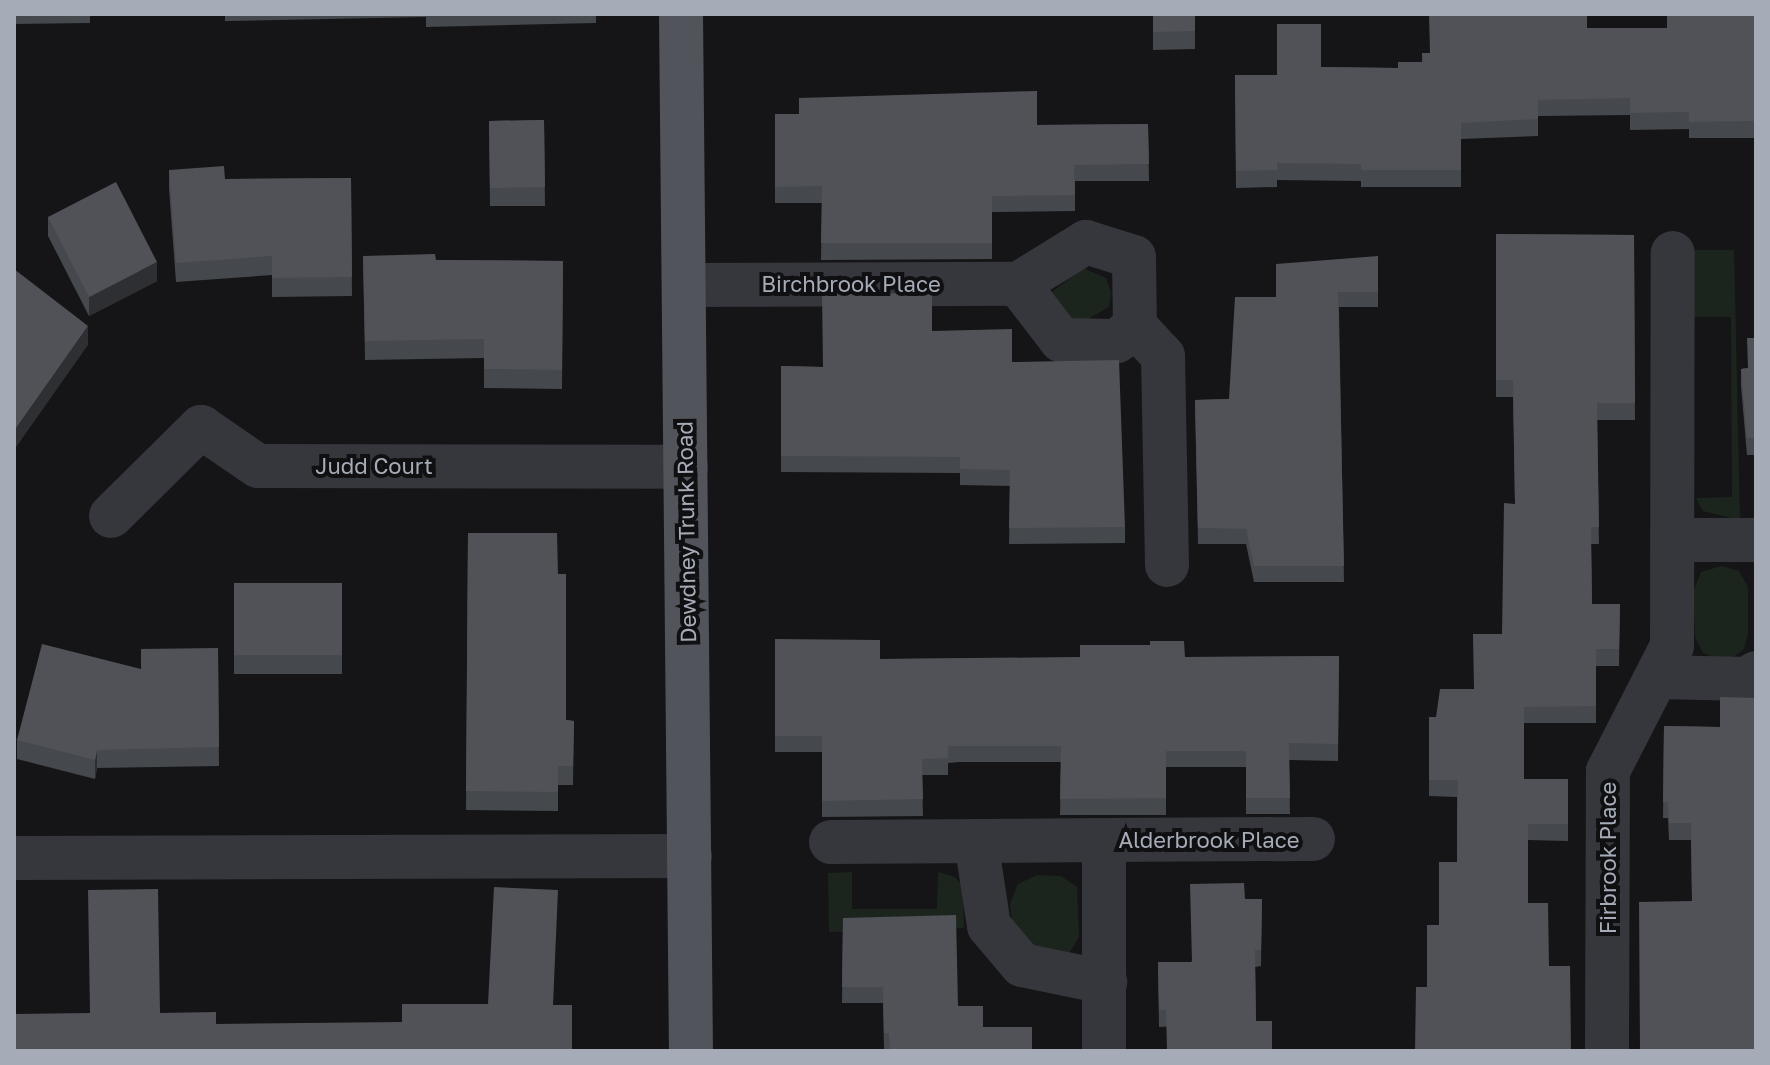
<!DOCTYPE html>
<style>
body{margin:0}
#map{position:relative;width:1770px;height:1065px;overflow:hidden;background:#151517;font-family:"Golos Text",sans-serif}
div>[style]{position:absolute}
.green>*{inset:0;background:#1c251d}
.minor>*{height:44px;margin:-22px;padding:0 22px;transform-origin:22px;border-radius:22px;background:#35373c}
.major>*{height:44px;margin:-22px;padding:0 22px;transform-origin:22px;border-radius:22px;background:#51545b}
.wall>*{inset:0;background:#45484c}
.shaded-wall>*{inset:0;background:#2e2f32}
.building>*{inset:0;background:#505258}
span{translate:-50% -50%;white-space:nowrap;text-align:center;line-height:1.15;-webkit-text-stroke:8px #101012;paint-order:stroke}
.street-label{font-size:22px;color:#a5acb8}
.frame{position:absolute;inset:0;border:16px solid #a5acb8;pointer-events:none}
</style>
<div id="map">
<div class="green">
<i style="clip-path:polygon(1683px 250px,1734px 250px,1740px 520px,1703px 511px,1696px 498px,1732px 497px,1731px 317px,1694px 317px)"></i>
<i style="clip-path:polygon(1083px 268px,1106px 278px,1111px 292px,1109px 307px,1081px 323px,1064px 314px,1048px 295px)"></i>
<i style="clip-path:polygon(1722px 566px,1739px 571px,1748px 587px,1748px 634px,1744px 649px,1732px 658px,1717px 659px,1703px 653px,1695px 637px,1693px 592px,1701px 572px)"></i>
<i style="clip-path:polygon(852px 872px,852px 909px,937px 909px,938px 872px,955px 877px,963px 887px,964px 928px,829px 932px,828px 873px)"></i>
<i style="clip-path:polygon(1037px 875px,1061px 876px,1077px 887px,1079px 937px,1064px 962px,1013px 935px,1010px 904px,1018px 884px)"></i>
</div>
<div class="minor">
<i style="left:1018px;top:284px;width:71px;rotate:52.5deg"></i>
<i style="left:1061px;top:340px;width:56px;rotate:1deg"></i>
<i style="left:1117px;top:341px;width:23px;rotate:-40deg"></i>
<i style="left:684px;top:285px;width:334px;rotate:-0.2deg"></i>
<i style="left:1018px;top:284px;width:80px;rotate:-31.7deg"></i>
<i style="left:1086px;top:242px;width:50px;rotate:17.4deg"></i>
<i style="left:1134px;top:257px;width:69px;rotate:89.2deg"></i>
<i style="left:1135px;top:326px;width:41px;rotate:47deg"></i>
<i style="left:1163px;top:356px;width:209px;rotate:88.9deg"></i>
<i style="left:111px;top:516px;width:127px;rotate:-44.7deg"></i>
<i style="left:201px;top:427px;width:69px;rotate:34.4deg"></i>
<i style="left:258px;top:466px;width:428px;rotate:0.1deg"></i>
<i style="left:1675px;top:540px;width:81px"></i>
<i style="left:1657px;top:677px;width:91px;rotate:1.3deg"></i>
<i style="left:1748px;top:679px;width:10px;rotate:-37deg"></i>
<i style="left:1104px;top:840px;width:209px;rotate:-0.3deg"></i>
<i style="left:976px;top:841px;width:86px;rotate:81.3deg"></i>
<i style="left:989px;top:926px;width:51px;rotate:49.8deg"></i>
<i style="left:1022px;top:965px;width:85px;rotate:11.6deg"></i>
<i style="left:831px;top:842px;width:273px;rotate:-0.4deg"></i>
<i style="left:1104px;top:840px;width:211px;rotate:90deg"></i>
<i style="left:14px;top:858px;width:676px;rotate:-0.17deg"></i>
<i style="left:1607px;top:1051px;width:280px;rotate:-89.8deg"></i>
<i style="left:1608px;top:771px;width:140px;rotate:-62.9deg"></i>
<i style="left:1672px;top:646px;width:393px;rotate:-89.9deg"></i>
</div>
<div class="major">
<i style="left:681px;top:14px;width:1037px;rotate:89.45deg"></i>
</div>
<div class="wall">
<i style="clip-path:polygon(14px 14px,90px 14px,90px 23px,14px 24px)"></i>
<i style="clip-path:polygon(225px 14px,596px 14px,596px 23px,426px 27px,426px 17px,225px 21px)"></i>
<i style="clip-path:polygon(1153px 14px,1195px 14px,1195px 49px,1153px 50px)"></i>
<i style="clip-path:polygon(1756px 14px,1756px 159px,1755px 138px,1689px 138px,1689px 129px,1630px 130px,1630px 115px,1538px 116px,1538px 136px,1461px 139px,1461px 187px,1361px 187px,1361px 181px,1277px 180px,1277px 187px,1236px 188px,1235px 75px,1277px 75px,1321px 67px,1398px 68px,1422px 62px,1422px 53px,1429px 53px,1587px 28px,1667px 28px)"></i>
<i style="clip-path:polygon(775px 114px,1037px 125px,1148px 124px,1149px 181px,1075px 181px,1075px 211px,992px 212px,992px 259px,821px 260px,822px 203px,775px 203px)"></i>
<i style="clip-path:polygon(544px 120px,545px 206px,490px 206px,489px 121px)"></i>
<i style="clip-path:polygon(169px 170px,225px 179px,351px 178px,352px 296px,272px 297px,272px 275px,176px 282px,169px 189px)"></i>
<i style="clip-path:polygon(48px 217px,157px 281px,89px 316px,48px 236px)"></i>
<i style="clip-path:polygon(1496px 234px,1634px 235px,1635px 420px,1597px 420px,1599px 544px,1591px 544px,1592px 604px,1620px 604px,1619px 666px,1596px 666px,1596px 723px,1524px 723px,1524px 779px,1568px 779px,1568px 841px,1528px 840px,1427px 987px,1439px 925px,1457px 862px,1457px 797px,1429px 796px,1429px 717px,1436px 717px,1474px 689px,1502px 634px,1515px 504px,1513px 397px,1496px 397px)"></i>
<i style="clip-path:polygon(363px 256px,436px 260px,563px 261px,562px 389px,484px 388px,484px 358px,365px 360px)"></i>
<i style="clip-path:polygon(1378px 256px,1378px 307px,1339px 307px,1344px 582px,1254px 582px,1246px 544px,1198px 544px,1195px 400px,1229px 399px,1276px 297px)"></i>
<i style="clip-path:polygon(932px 331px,1012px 362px,1125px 527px,1125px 543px,1009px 544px,1010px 486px,960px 485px,960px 473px,781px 472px,781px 366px,823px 367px)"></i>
<i style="clip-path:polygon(1756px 338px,1756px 455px,1747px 455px,1741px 386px,1741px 369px,1748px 368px)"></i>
<i style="clip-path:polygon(468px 533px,558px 574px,566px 720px,574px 721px,573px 785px,558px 785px,558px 811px,466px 810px)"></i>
<i style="clip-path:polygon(234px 583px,342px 583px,342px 674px,234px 674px)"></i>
<i style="clip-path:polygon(775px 639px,880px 659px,1339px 656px,1338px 761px,1289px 760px,1290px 814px,1246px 814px,1246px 767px,1166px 767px,1166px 815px,1060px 815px,1061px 762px,959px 762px,948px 763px,948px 775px,922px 775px,923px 816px,822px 817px,822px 752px,775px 752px)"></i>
<i style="clip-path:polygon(218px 648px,219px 766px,97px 768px,95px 779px,17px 759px,17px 740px,141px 669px)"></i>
<i style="clip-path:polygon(1756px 698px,1692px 901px,1691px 840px,1669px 840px,1668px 818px,1663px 818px,1664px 726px,1720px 727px)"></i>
<i style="clip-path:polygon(1245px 899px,1262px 899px,1261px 966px,1255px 967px,1256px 1021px,1159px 1027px,1158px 962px,1191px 962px)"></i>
<i style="clip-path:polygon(843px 918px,983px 1027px,1032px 1051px,889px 1051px,889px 1049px,884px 1049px,883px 1003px,842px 1003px)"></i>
</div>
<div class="shaded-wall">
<i style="clip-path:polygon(157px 262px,157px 281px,89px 316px,89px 297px)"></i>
<i style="clip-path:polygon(88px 326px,88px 345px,14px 450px,14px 431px)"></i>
<i style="clip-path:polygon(97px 750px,97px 768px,95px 779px,95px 760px)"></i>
</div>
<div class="building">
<i style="clip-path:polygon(1153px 14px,1195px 14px,1195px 31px,1153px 32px)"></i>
<i style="clip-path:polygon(1429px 14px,1587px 14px,1587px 28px,1667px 28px,1667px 14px,1756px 14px,1756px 142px,1755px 121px,1689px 122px,1689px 112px,1630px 113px,1630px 98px,1538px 100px,1538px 119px,1461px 123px,1461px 170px,1361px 170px,1361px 164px,1277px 163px,1277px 170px,1236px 171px,1235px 75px,1277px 75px,1277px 24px,1321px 24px,1321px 67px,1398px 68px,1398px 62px,1423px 62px,1422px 53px,1430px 53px)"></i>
<i style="clip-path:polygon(1037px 91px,1037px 125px,1148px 124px,1149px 164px,1074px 165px,1075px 195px,992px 196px,992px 243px,821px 243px,822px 186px,775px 187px,775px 114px,799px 114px,799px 98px)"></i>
<i style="clip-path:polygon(544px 120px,545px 187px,490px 188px,489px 121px)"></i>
<i style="clip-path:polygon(224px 166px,225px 179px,351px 178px,352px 277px,272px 278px,272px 256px,176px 263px,169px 170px)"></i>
<i style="clip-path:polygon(116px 182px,157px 262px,89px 297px,48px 217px)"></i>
<i style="clip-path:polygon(1496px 234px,1634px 235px,1635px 403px,1597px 403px,1599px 527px,1591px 527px,1592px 604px,1620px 604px,1619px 649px,1596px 649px,1596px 706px,1524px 707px,1524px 779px,1568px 779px,1568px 824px,1528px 824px,1528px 903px,1548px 903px,1549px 966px,1570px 966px,1571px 1051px,1415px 1051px,1416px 987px,1427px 987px,1427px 925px,1439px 925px,1439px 862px,1457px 862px,1458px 780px,1429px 780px,1429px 717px,1436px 717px,1440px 689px,1474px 689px,1473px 634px,1502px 634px,1504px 503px,1515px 504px,1513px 380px,1496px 380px)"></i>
<i style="clip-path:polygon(435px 254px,436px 260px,563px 261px,562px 370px,484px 369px,484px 339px,365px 341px,363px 256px)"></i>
<i style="clip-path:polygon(1378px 256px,1378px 292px,1338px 292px,1344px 566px,1254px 566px,1246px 529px,1198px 528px,1195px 400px,1229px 399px,1235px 297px,1276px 297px,1276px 264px)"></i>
<i style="clip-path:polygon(14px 269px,88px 326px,14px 431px)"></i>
<i style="clip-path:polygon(932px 293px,932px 331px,1012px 329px,1012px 362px,1119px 360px,1125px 527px,1009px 528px,1010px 470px,960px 469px,960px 457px,781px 456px,781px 366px,823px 367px,822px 294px)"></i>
<i style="clip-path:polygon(1747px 338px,1756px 338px,1756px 438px,1747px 438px,1741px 369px,1748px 368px)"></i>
<i style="clip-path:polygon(468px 533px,557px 533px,558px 574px,566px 574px,566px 720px,574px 721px,573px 766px,558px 766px,558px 792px,466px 791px)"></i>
<i style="clip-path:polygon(234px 583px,342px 583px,342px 655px,234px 655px)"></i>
<i style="clip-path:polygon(775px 639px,880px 640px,880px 659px,1080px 657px,1080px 645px,1150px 645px,1150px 641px,1184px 641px,1185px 657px,1339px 656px,1338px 744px,1289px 743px,1290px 798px,1246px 798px,1246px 751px,1166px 751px,1166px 798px,1060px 799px,1061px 746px,948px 746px,948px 758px,922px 759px,923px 799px,822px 801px,822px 736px,775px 736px)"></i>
<i style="clip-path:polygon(42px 644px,141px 669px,141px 649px,218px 648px,219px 747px,97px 750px,95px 760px,17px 740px)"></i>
<i style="clip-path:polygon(1720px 697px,1756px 698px,1756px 1051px,1640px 1051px,1639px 902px,1692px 901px,1691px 823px,1669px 823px,1668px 802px,1663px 802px,1664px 726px,1720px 727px)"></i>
<i style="clip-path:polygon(1244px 883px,1245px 899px,1262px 899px,1261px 950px,1255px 950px,1256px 1021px,1272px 1021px,1272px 1051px,1167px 1051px,1166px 1010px,1159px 1010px,1158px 962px,1192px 962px,1190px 884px)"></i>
<i style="clip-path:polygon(494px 887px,558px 890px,553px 1005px,572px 1005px,572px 1051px,14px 1051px,14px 1014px,90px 1013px,88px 890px,158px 889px,160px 1013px,216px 1012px,216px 1024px,402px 1022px,402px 1004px,488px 1004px)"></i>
<i style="clip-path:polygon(956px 915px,958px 1006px,983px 1006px,983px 1027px,1032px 1027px,1032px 1051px,890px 1051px,889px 1033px,884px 1033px,883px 987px,842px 987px,843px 918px)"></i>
</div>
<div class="street-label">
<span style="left:851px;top:284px">Birchbrook Place</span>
<span style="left:374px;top:466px">Judd Court</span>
<span style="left:686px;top:532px;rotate:-91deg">Dewdney Trunk Road</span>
<span style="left:1209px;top:840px">Alderbrook Place</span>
<span style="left:1608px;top:858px;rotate:-90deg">Firbrook Place</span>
</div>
<div class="frame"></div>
</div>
